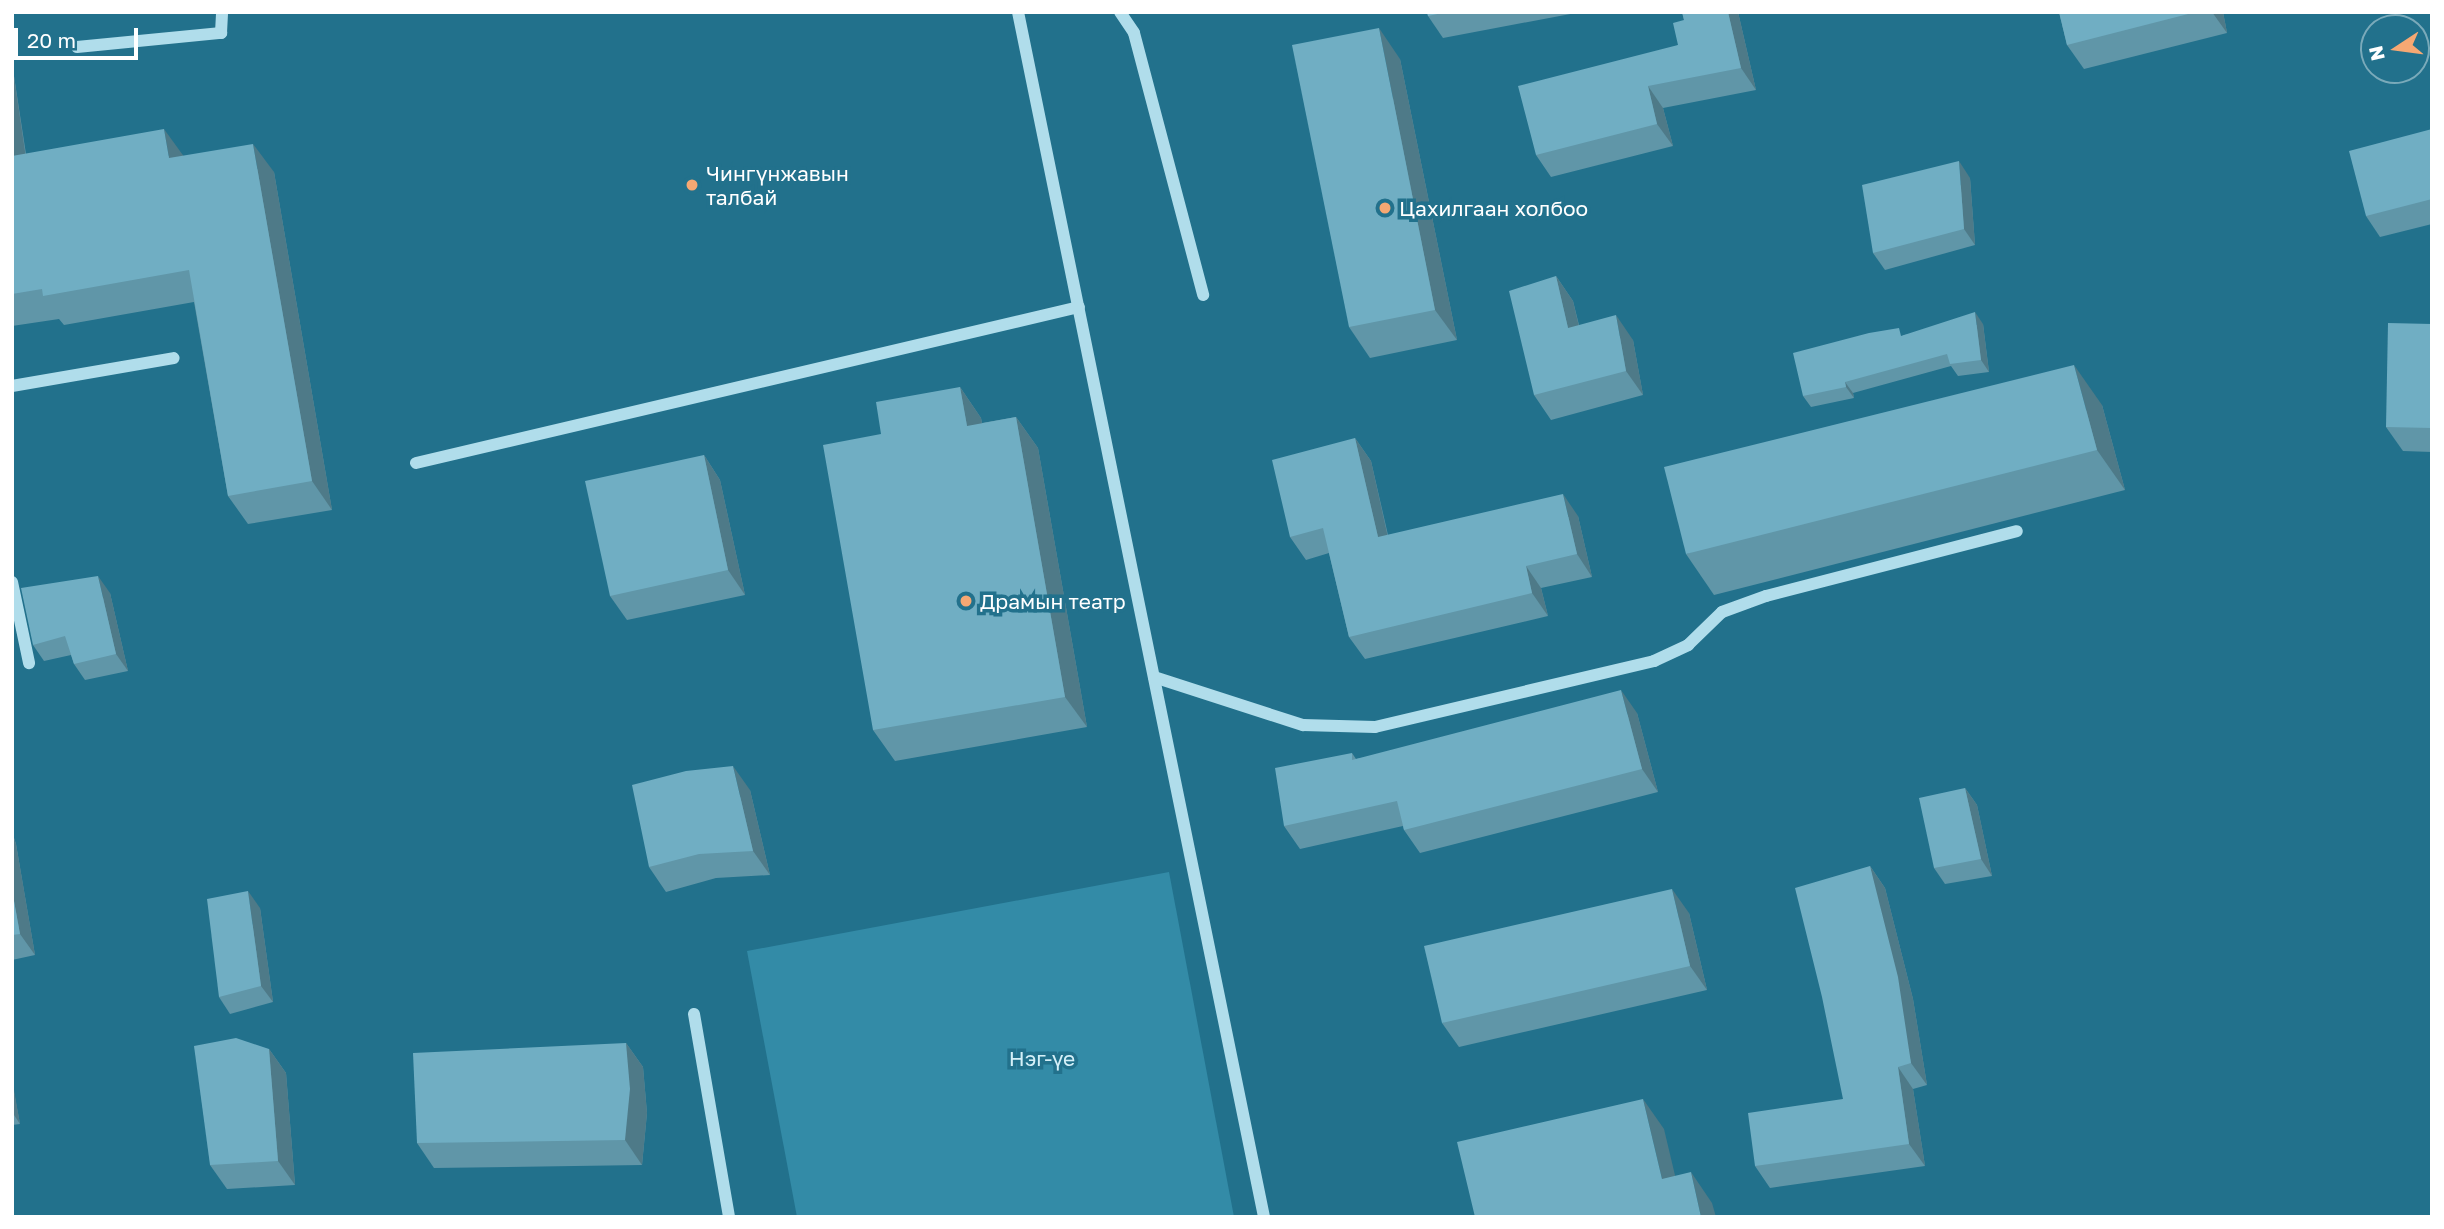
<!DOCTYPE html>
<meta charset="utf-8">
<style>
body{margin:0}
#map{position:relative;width:2444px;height:1229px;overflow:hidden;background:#22718c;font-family:"Golos Text",sans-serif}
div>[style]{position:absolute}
.green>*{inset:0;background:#338ba7}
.minor>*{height:12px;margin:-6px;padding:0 6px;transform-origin:6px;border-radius:6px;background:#b0ddeb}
.wall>*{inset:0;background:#6096a8}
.shaded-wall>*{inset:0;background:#4e7a88}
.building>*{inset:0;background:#70aec3}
.dots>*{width:19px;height:19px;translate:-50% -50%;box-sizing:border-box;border:4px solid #22718c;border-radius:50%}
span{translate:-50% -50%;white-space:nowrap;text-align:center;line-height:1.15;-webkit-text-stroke:7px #22718c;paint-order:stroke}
.poi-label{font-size:21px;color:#fff}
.left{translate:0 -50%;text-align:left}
.park-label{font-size:21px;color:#d5f0f8}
.frame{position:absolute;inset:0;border:14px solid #fff;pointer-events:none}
.north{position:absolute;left:2360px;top:14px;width:70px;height:70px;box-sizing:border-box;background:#22718c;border:2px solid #7aaaba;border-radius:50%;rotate:257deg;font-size:19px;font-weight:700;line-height:28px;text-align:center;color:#fff}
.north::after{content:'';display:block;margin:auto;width:24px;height:32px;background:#f6a873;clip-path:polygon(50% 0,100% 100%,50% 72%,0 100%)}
.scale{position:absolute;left:14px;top:28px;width:124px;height:32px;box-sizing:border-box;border:4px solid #fff;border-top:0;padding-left:9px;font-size:21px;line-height:24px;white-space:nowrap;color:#fff;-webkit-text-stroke:5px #22718c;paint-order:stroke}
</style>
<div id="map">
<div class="green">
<i style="clip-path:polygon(1169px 872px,1234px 1217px,797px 1217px,747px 951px)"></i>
</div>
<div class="minor">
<i style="left:1018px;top:12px;width:1230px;rotate:78.46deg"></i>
<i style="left:1120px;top:12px;width:25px;rotate:56deg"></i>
<i style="left:1134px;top:33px;width:271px;rotate:75.2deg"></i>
<i style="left:77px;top:47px;width:145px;rotate:-5.6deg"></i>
<i style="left:221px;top:33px;width:21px;rotate:-87deg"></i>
<i style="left:12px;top:386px;width:164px;rotate:-9.8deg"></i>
<i style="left:416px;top:463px;width:681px;rotate:-13.24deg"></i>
<i style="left:12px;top:582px;width:83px;rotate:78.1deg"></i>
<i style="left:1154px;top:677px;width:157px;rotate:17.9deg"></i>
<i style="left:1303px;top:725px;width:72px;rotate:1.6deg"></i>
<i style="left:1375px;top:727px;width:287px;rotate:-13.3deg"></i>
<i style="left:1654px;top:661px;width:38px;rotate:-25deg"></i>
<i style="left:1688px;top:645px;width:47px;rotate:-44.1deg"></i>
<i style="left:1722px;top:612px;width:47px;rotate:-20deg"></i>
<i style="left:1766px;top:596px;width:259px;rotate:-14.5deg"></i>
<i style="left:694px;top:1014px;width:206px;rotate:80.2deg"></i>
</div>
<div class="wall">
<i style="clip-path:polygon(1427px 12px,1581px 12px,1443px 38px,1428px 16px)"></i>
<i style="clip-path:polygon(1682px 12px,1738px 12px,1756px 90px,1663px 108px,1673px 146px,1551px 177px,1536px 155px,1678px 45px,1684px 20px)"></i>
<i style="clip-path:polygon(2059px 12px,2223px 12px,2227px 33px,2084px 69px,2067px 45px)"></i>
<i style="clip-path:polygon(1400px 59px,1457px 340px,1370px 358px,1349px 327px)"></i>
<i style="clip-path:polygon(12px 63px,26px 154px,183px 156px,274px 172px,332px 510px,248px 524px,228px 496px,194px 302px,64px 325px,59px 319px,12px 326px)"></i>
<i style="clip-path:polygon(2432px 129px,2432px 224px,2380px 237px,2366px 216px)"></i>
<i style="clip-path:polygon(1970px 178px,1975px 245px,1885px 270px,1873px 253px)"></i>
<i style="clip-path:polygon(1556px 276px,1573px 301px,1579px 325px,1633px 340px,1643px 395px,1551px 420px,1534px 395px)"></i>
<i style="clip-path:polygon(1983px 324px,1989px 372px,1958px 376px,1951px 366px,1853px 393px,1854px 398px,1811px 407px,1803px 396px,1904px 335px)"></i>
<i style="clip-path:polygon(2432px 324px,2432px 452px,2403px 451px,2386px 427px)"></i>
<i style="clip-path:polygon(960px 387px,981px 418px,982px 423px,1016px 417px,1038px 448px,1087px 727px,895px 761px,873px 730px,881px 434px)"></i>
<i style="clip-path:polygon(2102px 405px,2125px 490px,1714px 595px,1686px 554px)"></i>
<i style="clip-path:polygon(1355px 438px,1371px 461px,1388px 535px,1578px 516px,1592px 577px,1541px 588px,1548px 616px,1365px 659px,1349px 637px,1329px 553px,1306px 560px,1290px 537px)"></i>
<i style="clip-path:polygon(704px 455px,720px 480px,745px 595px,627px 620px,610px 596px)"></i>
<i style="clip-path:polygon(110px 593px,128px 671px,85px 680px,74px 664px,71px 655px,44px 661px,33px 645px)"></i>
<i style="clip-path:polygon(1637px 713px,1658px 792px,1420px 853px,1404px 830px,1403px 826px,1300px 849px,1284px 826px,1352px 753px,1356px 759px)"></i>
<i style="clip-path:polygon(1965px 788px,1977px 805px,1992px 876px,1945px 884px,1934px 868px)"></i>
<i style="clip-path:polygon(750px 790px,770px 875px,716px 878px,666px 892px,649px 867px)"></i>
<i style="clip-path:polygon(12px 832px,16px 844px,35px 955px,12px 960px)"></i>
<i style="clip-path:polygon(1870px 866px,1885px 888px,1913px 999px,1927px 1085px,1913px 1089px,1925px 1166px,1770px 1188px,1755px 1166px,1843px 1099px)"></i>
<i style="clip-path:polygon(260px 908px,273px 1002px,230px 1014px,219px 997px)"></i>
<i style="clip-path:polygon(1689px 913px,1707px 990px,1459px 1047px,1442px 1023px)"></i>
<i style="clip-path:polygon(626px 1043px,643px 1067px,647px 1113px,642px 1165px,434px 1168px,417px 1143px)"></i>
<i style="clip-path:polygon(269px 1049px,286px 1073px,295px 1185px,227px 1189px,210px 1165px)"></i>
<i style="clip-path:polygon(12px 1082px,20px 1124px,12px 1125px)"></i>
</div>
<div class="shaded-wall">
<i style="clip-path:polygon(1728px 12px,1738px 12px,1756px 90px,1741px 68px)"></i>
<i style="clip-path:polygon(2212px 12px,2223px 12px,2227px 33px)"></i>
<i style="clip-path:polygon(1379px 28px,1400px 59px,1457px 340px,1435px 310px)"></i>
<i style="clip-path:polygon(12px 63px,30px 185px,12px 160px)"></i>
<i style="clip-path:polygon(1648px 86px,1663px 108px,1673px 146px,1657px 124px)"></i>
<i style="clip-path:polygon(164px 129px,185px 158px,169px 158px)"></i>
<i style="clip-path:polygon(253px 144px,274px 172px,332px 510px,312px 481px)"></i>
<i style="clip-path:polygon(1959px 161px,1970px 178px,1975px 245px,1964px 229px)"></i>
<i style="clip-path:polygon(1556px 276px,1573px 301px,1585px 352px,1568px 328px)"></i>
<i style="clip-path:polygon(1975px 312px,1983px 324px,1989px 372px,1981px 360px)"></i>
<i style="clip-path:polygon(1616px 315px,1633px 340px,1643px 395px,1626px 371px)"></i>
<i style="clip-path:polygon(2074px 365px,2102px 405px,2125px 490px,2097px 450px)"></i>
<i style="clip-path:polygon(1845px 382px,1853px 393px,1854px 398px,1846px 387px)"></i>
<i style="clip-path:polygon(960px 387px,981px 418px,988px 457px,967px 426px)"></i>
<i style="clip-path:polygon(1016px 417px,1038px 448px,1087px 727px,1065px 697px)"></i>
<i style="clip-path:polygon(1355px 438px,1371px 461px,1393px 560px,1378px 537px)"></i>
<i style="clip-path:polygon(704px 455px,720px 480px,745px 595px,728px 570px)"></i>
<i style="clip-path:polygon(1563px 494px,1578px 516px,1592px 577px,1577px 554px)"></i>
<i style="clip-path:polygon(1526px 566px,1541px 588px,1548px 616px,1532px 593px)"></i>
<i style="clip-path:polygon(98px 576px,110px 593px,128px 671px,116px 654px)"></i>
<i style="clip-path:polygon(1621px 690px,1637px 713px,1658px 792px,1642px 769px)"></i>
<i style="clip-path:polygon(733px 766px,750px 790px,770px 875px,753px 851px)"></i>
<i style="clip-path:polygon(1965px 788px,1977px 805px,1992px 876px,1981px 859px)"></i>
<i style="clip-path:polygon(12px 832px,16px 844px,35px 955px,20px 934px,12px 890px)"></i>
<i style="clip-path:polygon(1870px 866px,1885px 888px,1913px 999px,1927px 1085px,1911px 1063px)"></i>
<i style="clip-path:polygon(1672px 889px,1689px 913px,1707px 990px,1690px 966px)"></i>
<i style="clip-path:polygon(248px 891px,260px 908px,273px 1002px,261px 986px)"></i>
<i style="clip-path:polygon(626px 1043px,643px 1067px,647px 1113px,642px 1165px,625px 1140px)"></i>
<i style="clip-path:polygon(269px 1049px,286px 1073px,295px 1185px,278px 1161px)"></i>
<i style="clip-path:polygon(1898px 1067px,1913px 1089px,1925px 1166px,1909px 1144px)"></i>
<i style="clip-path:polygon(12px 1082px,13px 1084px,20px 1124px,12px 1112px)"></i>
<i style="clip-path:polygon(1643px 1099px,1664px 1129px,1683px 1209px,1662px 1179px)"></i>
<i style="clip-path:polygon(1691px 1172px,1712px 1203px,1716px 1217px,1701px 1217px)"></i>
</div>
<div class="building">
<i style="clip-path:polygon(1427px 12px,1447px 12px,1428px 16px)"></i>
<i style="clip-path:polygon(1682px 12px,1728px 12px,1741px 68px,1648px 86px,1657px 124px,1536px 155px,1518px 86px,1678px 45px,1673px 23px,1684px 20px)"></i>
<i style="clip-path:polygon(2059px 12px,2196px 12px,2067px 45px)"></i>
<i style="clip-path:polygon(1379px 28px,1435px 310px,1349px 327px,1292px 45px)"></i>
<i style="clip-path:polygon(164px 129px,169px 158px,253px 144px,312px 481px,228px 496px,189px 270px,43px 296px,42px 289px,12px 294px,12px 156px)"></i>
<i style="clip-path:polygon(2432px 129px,2432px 199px,2366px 216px,2349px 151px)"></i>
<i style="clip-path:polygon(1959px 161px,1964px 229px,1873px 253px,1862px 185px)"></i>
<i style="clip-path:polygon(1556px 276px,1568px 328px,1616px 315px,1626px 371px,1534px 395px,1509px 291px)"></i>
<i style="clip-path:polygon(1975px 312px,1981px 360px,1950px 364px,1947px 354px,1845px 382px,1846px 387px,1803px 396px,1793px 353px,1869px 333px,1899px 328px,1901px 336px)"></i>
<i style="clip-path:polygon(2388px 323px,2432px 324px,2432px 428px,2386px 427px)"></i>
<i style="clip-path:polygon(2074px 365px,2097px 450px,1686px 554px,1664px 467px)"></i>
<i style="clip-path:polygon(960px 387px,967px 426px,1016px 417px,1065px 697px,873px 730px,823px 445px,881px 434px,876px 402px)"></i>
<i style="clip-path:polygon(1355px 438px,1378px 537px,1563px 494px,1577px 554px,1526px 566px,1532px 593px,1349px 637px,1323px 528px,1290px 537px,1272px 460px)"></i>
<i style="clip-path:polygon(704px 455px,728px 570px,610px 596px,585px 481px)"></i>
<i style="clip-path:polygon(98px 576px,116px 654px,74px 664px,65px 636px,33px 645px,21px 588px)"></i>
<i style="clip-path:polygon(1621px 690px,1642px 769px,1404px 830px,1397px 801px,1284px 826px,1275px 768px,1352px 753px,1352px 760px)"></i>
<i style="clip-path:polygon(733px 766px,753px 851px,699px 854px,649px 867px,632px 785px,686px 771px)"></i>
<i style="clip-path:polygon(1965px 788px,1981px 859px,1934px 868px,1919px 798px)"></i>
<i style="clip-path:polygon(1870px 866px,1898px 977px,1911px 1063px,1898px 1067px,1909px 1144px,1755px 1166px,1748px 1113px,1843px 1099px,1822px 997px,1795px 888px)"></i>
<i style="clip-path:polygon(1672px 889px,1690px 966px,1442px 1023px,1424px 946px)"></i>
<i style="clip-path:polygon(12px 890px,20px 934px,12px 935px)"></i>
<i style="clip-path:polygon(248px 891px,261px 986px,219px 997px,207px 899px)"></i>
<i style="clip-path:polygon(236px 1038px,269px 1049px,278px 1161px,210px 1165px,194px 1046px)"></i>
<i style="clip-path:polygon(626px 1043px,630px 1089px,625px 1140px,417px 1143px,413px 1053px)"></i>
<i style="clip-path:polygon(1643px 1099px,1662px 1179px,1691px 1172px,1701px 1217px,1475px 1217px,1457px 1142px)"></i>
</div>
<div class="dots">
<i style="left:692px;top:185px;background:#f6a873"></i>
<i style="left:1385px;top:208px;background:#f6a873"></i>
<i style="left:966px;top:601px;background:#f6a873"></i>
</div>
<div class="poi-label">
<span class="left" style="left:706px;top:185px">Чингүнжавын<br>талбай</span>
<span class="left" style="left:1399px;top:208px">Цахилгаан холбоо</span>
<span class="left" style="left:980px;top:601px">Драмын театр</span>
</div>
<div class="park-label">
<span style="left:1042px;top:1058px">Нэг-үе</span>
</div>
<div class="frame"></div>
<div class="north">N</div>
<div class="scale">20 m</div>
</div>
